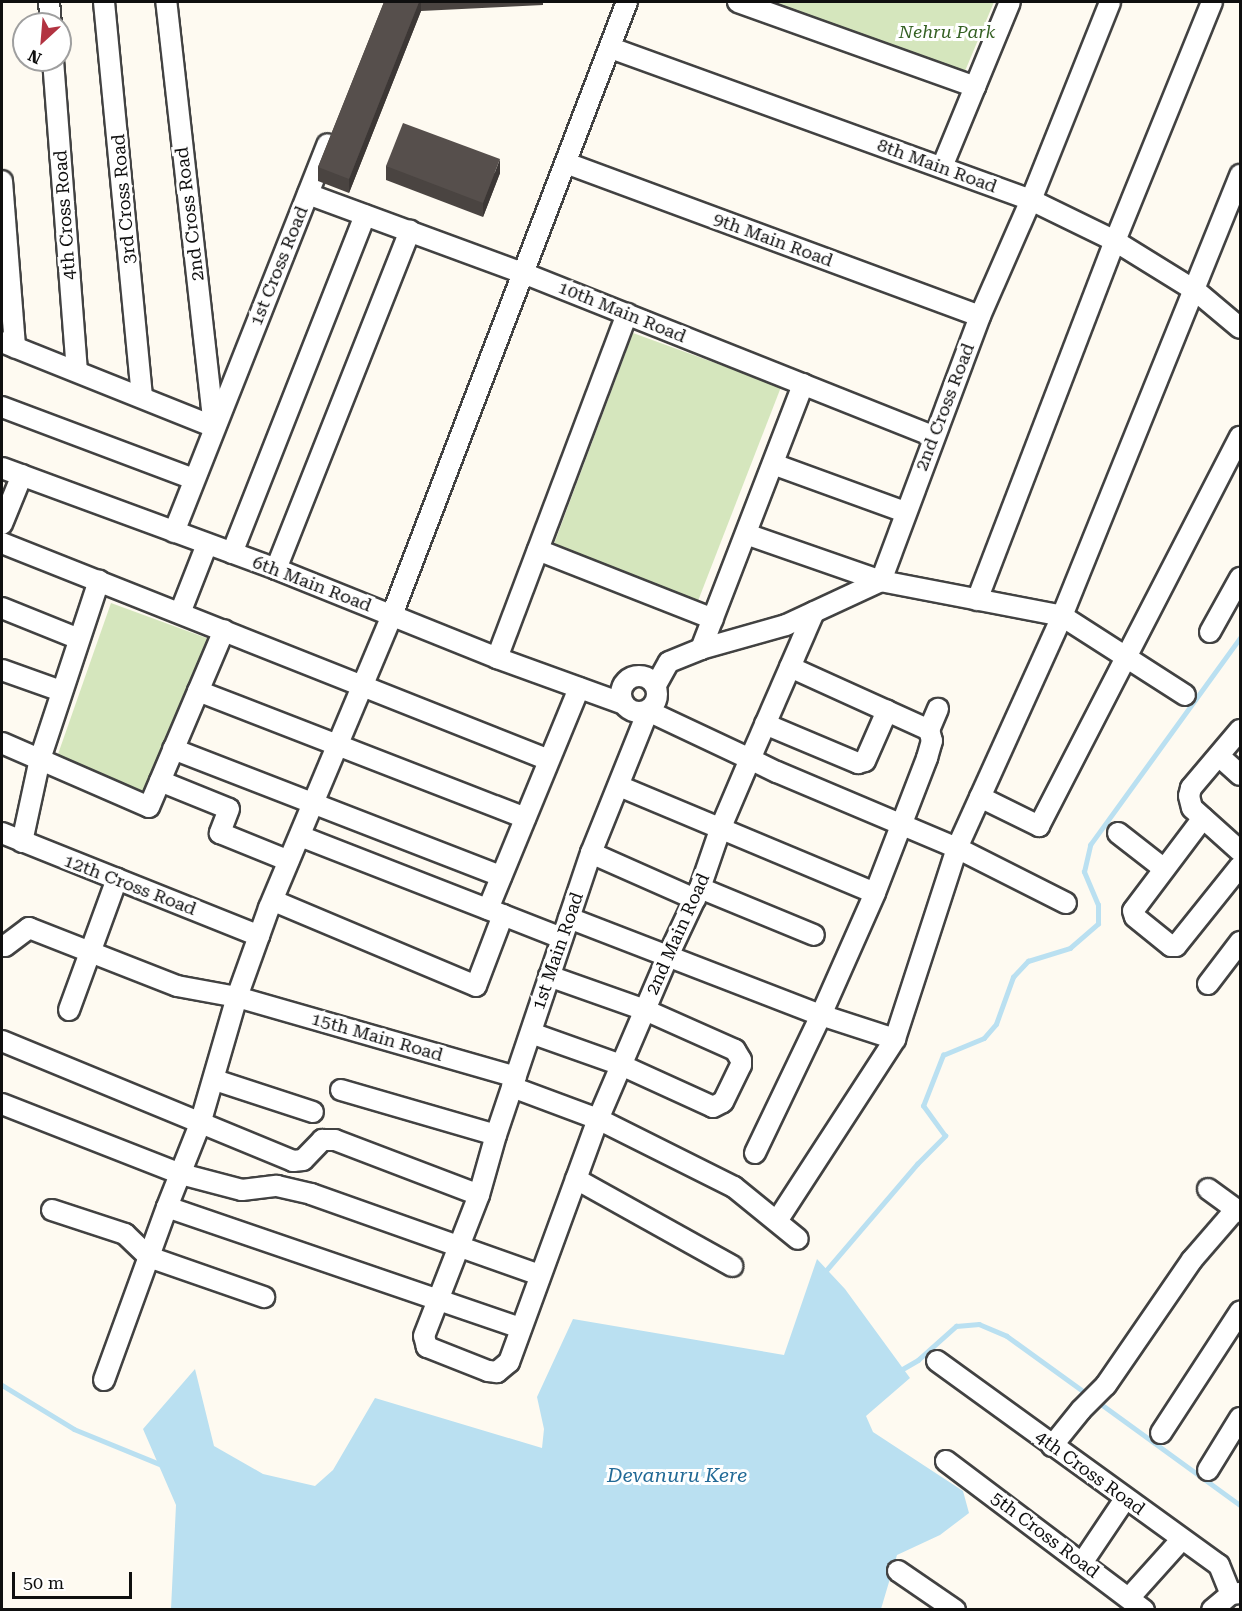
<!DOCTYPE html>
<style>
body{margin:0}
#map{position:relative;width:1242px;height:1611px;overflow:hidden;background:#fefaf1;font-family:"Roboto Serif",serif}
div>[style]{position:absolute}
.green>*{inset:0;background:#d5e6bd}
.water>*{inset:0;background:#bae0f1}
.stream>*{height:4.5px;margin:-2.25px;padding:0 2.25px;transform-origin:2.25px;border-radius:2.25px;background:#bae0f1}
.roads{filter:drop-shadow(2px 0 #424242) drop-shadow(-2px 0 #424242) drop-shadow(0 2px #424242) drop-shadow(0 -2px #424242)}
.minor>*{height:20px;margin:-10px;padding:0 10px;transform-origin:10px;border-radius:10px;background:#fff}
.minor>.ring{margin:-10px;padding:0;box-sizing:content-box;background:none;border:20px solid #fff;border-radius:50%}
.wall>*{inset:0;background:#4a4441}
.shaded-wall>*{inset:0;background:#3c3735}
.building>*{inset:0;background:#564f4c}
span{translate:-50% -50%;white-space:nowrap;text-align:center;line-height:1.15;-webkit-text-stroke:6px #fff;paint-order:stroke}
.park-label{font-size:18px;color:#356124;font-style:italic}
.street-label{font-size:18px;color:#0f0f0f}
.water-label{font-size:20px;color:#226a96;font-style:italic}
.frame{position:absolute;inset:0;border:3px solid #0f0f0f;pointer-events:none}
.north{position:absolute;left:12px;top:12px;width:60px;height:60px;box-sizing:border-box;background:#fff;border:2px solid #9f9f9f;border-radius:50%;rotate:206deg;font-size:16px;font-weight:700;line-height:24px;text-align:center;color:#0f0f0f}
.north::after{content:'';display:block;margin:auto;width:21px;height:27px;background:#b23341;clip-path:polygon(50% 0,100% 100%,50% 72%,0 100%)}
.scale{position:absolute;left:12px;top:1572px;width:120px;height:27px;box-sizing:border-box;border:3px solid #0f0f0f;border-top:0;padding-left:8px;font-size:18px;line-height:21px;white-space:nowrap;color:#0f0f0f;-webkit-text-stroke:4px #fff;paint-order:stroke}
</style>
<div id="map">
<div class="green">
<i style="clip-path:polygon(773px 2px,994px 2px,965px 71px)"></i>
<i style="clip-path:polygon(633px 333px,781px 387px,698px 601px,554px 544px)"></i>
<i style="clip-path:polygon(111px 603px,209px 639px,143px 793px,57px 757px)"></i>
</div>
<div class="water">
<i style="clip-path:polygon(817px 1259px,845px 1289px,910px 1378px,866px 1416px,873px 1432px,963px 1491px,969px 1513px,940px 1535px,897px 1555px,881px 1609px,171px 1609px,176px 1505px,143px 1429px,195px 1369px,214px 1446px,263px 1474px,315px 1486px,333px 1470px,375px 1398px,542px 1448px,544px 1429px,537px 1397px,573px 1319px,784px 1355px)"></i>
</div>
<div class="stream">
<i style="left:823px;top:1274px;width:145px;rotate:-49.5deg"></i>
<i style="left:917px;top:1164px;width:40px;rotate:-45deg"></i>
<i style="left:945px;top:1136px;width:37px;rotate:-126deg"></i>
<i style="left:923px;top:1106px;width:55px;rotate:-68.6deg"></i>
<i style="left:943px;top:1055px;width:44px;rotate:-22.5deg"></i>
<i style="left:984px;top:1038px;width:18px;rotate:-49deg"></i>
<i style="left:996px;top:1024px;width:50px;rotate:-70.1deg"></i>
<i style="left:1013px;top:977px;width:22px;rotate:-47deg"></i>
<i style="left:1028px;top:961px;width:44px;rotate:-17.2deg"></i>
<i style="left:1070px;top:948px;width:37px;rotate:-41deg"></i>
<i style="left:1098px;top:924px;width:19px;rotate:-90deg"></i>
<i style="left:1098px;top:905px;width:36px;rotate:-113deg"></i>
<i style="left:1084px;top:872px;width:28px;rotate:-77deg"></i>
<i style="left:1090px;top:845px;width:256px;rotate:-54.1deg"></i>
<i style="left:899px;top:1371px;width:22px;rotate:-30deg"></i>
<i style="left:918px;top:1360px;width:51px;rotate:-41.8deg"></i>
<i style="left:956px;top:1326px;width:23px;rotate:-5deg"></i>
<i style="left:979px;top:1324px;width:30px;rotate:23deg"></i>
<i style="left:1007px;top:1336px;width:102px;rotate:35.9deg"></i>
<i style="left:2px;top:1385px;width:84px;rotate:31.4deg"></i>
<i style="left:74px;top:1429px;width:95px;rotate:22.2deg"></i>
<i style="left:1097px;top:1401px;width:177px;rotate:36deg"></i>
</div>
<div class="roads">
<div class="minor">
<i style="left:49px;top:2px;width:22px;rotate:85deg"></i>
<i style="left:104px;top:2px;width:397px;rotate:84.5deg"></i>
<i style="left:738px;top:2px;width:252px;rotate:19.7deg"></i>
<i style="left:611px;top:48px;width:447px;rotate:19.9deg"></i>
<i style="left:1031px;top:200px;width:93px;rotate:26deg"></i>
<i style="left:1115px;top:241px;width:95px;rotate:31.7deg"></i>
<i style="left:1196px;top:291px;width:57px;rotate:40.1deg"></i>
<i style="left:53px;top:60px;width:312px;rotate:85.6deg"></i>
<i style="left:566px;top:163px;width:441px;rotate:20.3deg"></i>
<i style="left:942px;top:167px;width:178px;rotate:-67.6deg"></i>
<i style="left:2px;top:181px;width:167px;rotate:85.5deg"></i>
<i style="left:308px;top:194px;width:229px;rotate:20.2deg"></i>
<i style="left:523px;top:273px;width:441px;rotate:21.7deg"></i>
<i style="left:2px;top:342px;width:228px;rotate:21.8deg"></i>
<i style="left:214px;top:427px;width:428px;rotate:-96.4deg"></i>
<i style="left:2px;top:407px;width:205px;rotate:20.6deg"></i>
<i style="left:773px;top:464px;width:140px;rotate:20deg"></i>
<i style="left:2px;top:468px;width:292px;rotate:20.2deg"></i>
<i style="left:276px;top:569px;width:238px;rotate:21.9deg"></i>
<i style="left:497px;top:658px;width:132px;rotate:19.9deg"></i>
<i style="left:2px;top:524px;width:53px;rotate:-67.8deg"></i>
<i style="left:174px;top:532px;width:417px;rotate:-68.4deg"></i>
<i style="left:746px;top:534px;width:143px;rotate:19.2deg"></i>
<i style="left:881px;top:581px;width:184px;rotate:10.9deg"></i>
<i style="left:1062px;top:616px;width:146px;rotate:32.7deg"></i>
<i style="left:2px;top:543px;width:588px;rotate:21.64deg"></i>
<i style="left:538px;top:550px;width:188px;rotate:21.5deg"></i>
<i style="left:232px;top:553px;width:363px;rotate:-68.5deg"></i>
<i style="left:276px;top:569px;width:364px;rotate:-68.4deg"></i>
<i style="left:977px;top:600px;width:385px;rotate:-69deg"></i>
<i style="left:1115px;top:241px;width:258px;rotate:-67.9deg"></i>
<i style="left:2px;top:608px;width:83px;rotate:21.9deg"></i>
<i style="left:814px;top:612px;width:160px;rotate:113.5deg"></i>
<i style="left:750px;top:759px;width:74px;rotate:113.1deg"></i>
<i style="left:721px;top:827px;width:65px;rotate:109deg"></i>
<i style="left:700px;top:888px;width:75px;rotate:115.2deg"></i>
<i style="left:668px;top:956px;width:177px;rotate:113.2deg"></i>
<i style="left:598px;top:1119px;width:259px;rotate:110.1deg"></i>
<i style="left:509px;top:1362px;width:16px;rotate:140deg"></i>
<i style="left:497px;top:1372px;width:9px;rotate:-174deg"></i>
<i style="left:488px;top:1371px;width:66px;rotate:-158.5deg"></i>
<i style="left:427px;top:1347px;width:11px;rotate:-105deg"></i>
<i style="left:424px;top:1336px;width:151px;rotate:-68.7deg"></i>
<i style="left:479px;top:1195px;width:62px;rotate:-74.2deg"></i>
<i style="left:496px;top:1135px;width:298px;rotate:-71.4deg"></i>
<i style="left:591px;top:853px;width:153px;rotate:-68.1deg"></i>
<i style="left:648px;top:711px;width:113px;rotate:25.2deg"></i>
<i style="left:750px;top:759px;width:30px;rotate:26deg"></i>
<i style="left:777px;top:772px;width:195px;rotate:22.9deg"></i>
<i style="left:957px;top:848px;width:122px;rotate:26.8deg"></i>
<i style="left:180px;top:613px;width:74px;rotate:-68.6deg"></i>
<i style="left:1210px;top:632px;width:62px;rotate:-60.9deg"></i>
<i style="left:701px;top:649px;width:284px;rotate:-68.9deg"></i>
<i style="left:497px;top:658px;width:368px;rotate:-69.3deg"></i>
<i style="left:790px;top:667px;width:153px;rotate:24.4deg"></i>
<i style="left:2px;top:670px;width:63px;rotate:19.6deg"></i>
<i class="ring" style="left:621px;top:676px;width:16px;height:16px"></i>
<i style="left:656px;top:685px;width:26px;rotate:-61deg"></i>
<i style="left:669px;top:662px;width:35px;rotate:-22deg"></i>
<i style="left:701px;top:649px;width:88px;rotate:-15.8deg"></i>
<i style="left:786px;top:625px;width:105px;rotate:-24.9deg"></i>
<i style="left:881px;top:581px;width:283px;rotate:-69.5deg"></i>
<i style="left:980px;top:316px;width:127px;rotate:-66.3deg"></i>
<i style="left:1031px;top:200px;width:213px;rotate:-68.2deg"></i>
<i style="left:198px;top:691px;width:351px;rotate:21.2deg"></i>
<i style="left:765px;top:724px;width:101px;rotate:22.8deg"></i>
<i style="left:858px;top:763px;width:7px;rotate:-16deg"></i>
<i style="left:865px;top:761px;width:55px;rotate:-66.3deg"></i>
<i style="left:1240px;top:730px;width:76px;rotate:130.2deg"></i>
<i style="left:1191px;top:788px;width:8px;rotate:104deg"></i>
<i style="left:1189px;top:796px;width:12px;rotate:76deg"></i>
<i style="left:1192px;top:808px;width:64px;rotate:41.9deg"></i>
<i style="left:2px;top:743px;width:160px;rotate:23.5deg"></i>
<i style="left:149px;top:807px;width:192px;rotate:-67deg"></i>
<i style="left:173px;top:749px;width:352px;rotate:21.2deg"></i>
<i style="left:1219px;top:756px;width:28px;rotate:42deg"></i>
<i style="left:160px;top:781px;width:74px;rotate:22.1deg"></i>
<i style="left:229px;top:809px;width:26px;rotate:111deg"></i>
<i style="left:220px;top:833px;width:74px;rotate:22.1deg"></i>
<i style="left:619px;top:786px;width:277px;rotate:22.7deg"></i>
<i style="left:980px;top:797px;width:66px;rotate:26.2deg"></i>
<i style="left:1039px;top:826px;width:438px;rotate:-62.7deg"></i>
<i style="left:1203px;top:818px;width:116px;rotate:127deg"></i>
<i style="left:1133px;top:911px;width:6px;rotate:72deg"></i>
<i style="left:1135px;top:917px;width:46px;rotate:38.9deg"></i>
<i style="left:1171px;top:946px;width:5px"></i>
<i style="left:1176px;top:946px;width:102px;rotate:-51.3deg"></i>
<i style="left:2px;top:833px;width:277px;rotate:21.8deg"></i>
<i style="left:1118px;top:833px;width:58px;rotate:38deg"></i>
<i style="left:300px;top:836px;width:281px;rotate:21.3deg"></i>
<i style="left:22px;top:842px;width:85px;rotate:-77.8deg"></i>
<i style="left:40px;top:759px;width:188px;rotate:-71.7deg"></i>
<i style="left:591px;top:853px;width:114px;rotate:23.9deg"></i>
<i style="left:700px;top:888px;width:123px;rotate:22.4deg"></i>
<i style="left:274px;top:901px;width:219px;rotate:22.8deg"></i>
<i style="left:476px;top:986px;width:76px;rotate:-69.2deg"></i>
<i style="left:488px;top:909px;width:239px;rotate:-67.6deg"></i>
<i style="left:569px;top:918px;width:270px;rotate:21.1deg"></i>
<i style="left:821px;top:1015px;width:78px;rotate:18deg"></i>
<i style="left:2px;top:945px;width:3px;rotate:18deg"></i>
<i style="left:5px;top:946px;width:30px;rotate:-37deg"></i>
<i style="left:29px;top:928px;width:159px;rotate:21.4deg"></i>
<i style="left:177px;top:986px;width:61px;rotate:10.4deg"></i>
<i style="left:237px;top:997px;width:290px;rotate:16deg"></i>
<i style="left:1208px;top:984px;width:53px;rotate:-52.7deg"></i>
<i style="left:69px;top:1010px;width:140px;rotate:-69.9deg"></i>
<i style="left:531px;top:1033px;width:96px;rotate:19.6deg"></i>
<i style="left:621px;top:1065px;width:101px;rotate:24.5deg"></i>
<i style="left:713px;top:1107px;width:11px;rotate:-27deg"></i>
<i style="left:723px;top:1102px;width:41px;rotate:-64.1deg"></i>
<i style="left:741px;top:1065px;width:5px;rotate:-90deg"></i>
<i style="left:741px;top:1060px;width:12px;rotate:-121deg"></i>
<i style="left:735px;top:1050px;width:98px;rotate:-156deg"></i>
<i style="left:645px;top:1010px;width:102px;rotate:-160.5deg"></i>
<i style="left:2px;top:1041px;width:315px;rotate:22.4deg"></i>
<i style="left:293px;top:1161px;width:10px;rotate:-6deg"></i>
<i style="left:303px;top:1160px;width:28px;rotate:-46deg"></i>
<i style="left:322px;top:1140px;width:13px"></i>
<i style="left:335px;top:1140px;width:154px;rotate:20.9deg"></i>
<i style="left:215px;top:1080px;width:103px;rotate:18.1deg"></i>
<i style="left:512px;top:1087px;width:92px;rotate:20.4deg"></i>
<i style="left:598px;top:1119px;width:152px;rotate:26.6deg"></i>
<i style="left:734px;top:1187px;width:82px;rotate:39.1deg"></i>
<i style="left:341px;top:1090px;width:161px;rotate:16.2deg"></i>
<i style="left:2px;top:1104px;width:192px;rotate:21.4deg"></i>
<i style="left:181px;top:1174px;width:63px;rotate:14.7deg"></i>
<i style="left:242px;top:1190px;width:35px;rotate:-7deg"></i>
<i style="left:277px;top:1186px;width:35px;rotate:13deg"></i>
<i style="left:311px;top:1194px;width:243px;rotate:19.5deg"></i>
<i style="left:755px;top:1153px;width:153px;rotate:-64.4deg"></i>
<i style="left:821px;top:1015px;width:133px;rotate:-66.1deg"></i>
<i style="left:875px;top:893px;width:145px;rotate:-68.9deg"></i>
<i style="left:927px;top:758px;width:18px;rotate:-74deg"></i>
<i style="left:932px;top:741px;width:11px;rotate:-105deg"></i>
<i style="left:929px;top:730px;width:23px;rotate:-67deg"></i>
<i style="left:576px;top:1179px;width:179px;rotate:29.1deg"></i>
<i style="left:1208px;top:1189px;width:39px;rotate:36deg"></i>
<i style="left:167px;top:1207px;width:374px;rotate:18.9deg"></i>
<i style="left:52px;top:1210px;width:77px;rotate:18.2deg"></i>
<i style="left:125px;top:1234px;width:33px;rotate:44deg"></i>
<i style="left:149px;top:1257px;width:122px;rotate:19.2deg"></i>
<i style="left:777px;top:1221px;width:217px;rotate:-57deg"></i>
<i style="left:895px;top:1039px;width:201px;rotate:-72deg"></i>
<i style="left:957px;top:848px;width:255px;rotate:-65.6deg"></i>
<i style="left:1062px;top:616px;width:476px;rotate:-68deg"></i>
<i style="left:937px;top:1361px;width:348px;rotate:35.9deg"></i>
<i style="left:1219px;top:1565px;width:31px;rotate:68deg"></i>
<i style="left:104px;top:1380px;width:184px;rotate:-70deg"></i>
<i style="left:167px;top:1207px;width:89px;rotate:-68.3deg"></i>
<i style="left:200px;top:1124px;width:132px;rotate:-73.8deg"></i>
<i style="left:237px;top:997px;width:95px;rotate:-70.2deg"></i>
<i style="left:269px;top:908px;width:318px;rotate:-67.2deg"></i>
<i style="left:392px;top:615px;width:657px;rotate:-69.03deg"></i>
<i style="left:1161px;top:1433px;width:145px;rotate:-56.9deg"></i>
<i style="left:1052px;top:1446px;width:46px;rotate:-51.1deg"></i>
<i style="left:1081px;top:1410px;width:35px;rotate:-45deg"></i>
<i style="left:1106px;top:1385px;width:152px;rotate:-55.5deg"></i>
<i style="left:1192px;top:1260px;width:67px;rotate:-49.2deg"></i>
<i style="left:946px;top:1461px;width:248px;rotate:37deg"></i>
<i style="left:1208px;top:1470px;width:61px;rotate:-58.4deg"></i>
<i style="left:1082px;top:1563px;width:77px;rotate:-56.1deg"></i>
<i style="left:898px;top:1571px;width:69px;rotate:34.4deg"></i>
<i style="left:1129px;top:1598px;width:79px;rotate:-48.1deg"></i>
<i style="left:1212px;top:1610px;width:25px;rotate:-40deg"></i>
<i style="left:1231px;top:1594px;width:9px;rotate:-6deg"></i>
</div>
</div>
<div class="wall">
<i style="clip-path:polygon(384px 2px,543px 2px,543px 5px,421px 11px,349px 193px,318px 181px,318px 167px)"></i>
<i style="clip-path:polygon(386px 166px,500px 173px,483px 217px,386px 180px)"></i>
</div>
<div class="shaded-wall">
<i style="clip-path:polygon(419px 2px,421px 2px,421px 11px,349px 193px,349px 179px)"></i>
<i style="clip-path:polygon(500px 159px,500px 173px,483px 217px,483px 203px)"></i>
</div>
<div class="building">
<i style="clip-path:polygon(384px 2px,419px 2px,349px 179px,318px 167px)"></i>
<i style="clip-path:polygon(403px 123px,500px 159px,483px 203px,386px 166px)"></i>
</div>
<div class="park-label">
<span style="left:947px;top:32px">Nehru Park</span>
</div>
<div class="street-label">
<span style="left:937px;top:166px;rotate:20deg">8th Main Road</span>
<span style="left:124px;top:199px;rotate:-95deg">3rd Cross Road</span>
<span style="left:190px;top:214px;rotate:-97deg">2nd Cross Road</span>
<span style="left:65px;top:215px;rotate:-94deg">4th Cross Road</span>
<span style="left:773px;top:240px;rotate:20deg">9th Main Road</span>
<span style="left:279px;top:266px;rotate:-68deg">1st Cross Road</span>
<span style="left:622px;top:312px;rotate:22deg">10th Main Road</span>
<span style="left:945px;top:407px;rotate:-69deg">2nd Cross Road</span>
<span style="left:312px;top:584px;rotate:21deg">6th Main Road</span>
<span style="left:130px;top:885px;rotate:21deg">12th Cross Road</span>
<span style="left:678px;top:934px;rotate:-66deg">2nd Main Road</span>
<span style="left:558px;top:951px;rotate:-71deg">1st Main Road</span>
<span style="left:377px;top:1037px;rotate:16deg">15th Main Road</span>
<span style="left:1090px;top:1473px;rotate:36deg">4th Cross Road</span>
<span style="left:1045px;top:1535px;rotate:37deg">5th Cross Road</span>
</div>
<div class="water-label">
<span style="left:677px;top:1475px">Devanuru Kere</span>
</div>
<div class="frame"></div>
<div class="north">N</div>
<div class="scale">50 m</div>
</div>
